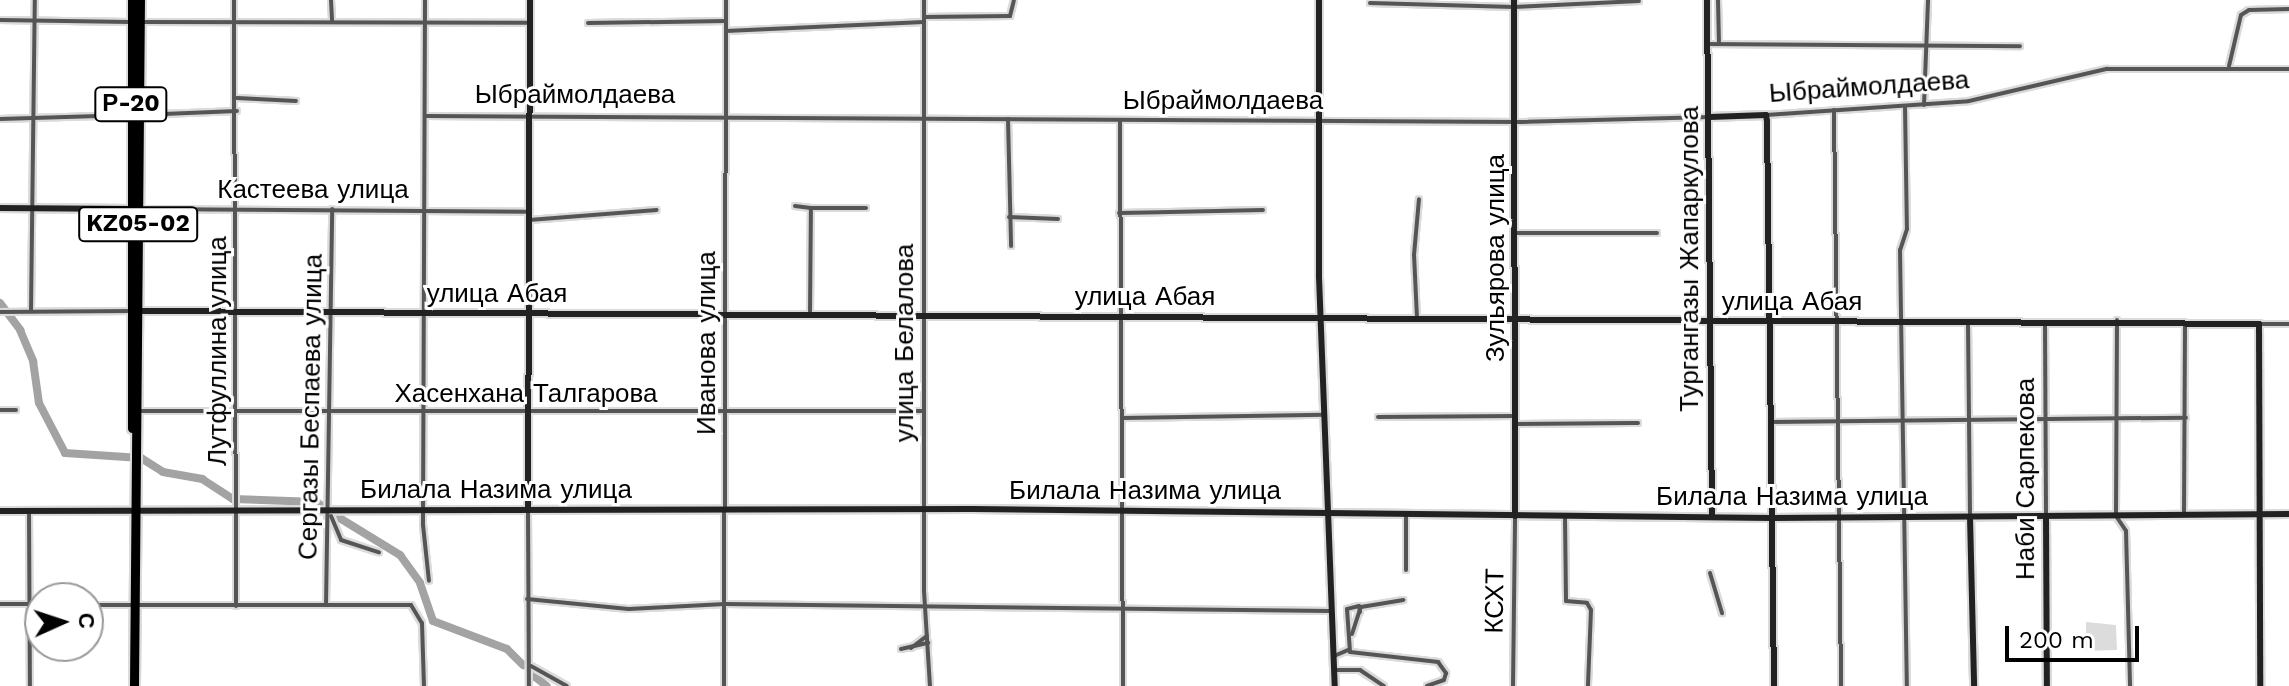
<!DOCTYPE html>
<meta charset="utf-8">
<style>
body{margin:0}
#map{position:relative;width:2289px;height:686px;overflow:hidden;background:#fff;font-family:"Work Sans",sans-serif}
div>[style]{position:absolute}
.green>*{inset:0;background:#dcdcdc}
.river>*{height:8px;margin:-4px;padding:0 4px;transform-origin:4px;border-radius:4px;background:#a3a3a3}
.roads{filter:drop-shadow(2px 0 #dbdbdb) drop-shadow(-2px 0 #dbdbdb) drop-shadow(0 2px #dbdbdb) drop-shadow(0 -2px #dbdbdb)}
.street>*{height:4px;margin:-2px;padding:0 2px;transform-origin:2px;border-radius:2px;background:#555}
.secondary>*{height:6px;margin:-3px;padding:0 3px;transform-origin:3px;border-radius:3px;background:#222}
.highway>*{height:9px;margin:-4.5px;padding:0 4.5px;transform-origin:4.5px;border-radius:4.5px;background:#000}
span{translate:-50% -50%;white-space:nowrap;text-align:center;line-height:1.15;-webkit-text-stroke:6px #fff;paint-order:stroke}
.shield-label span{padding:2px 6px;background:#fff;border:2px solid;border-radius:6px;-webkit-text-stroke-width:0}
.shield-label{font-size:24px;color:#000;font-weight:700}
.street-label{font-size:26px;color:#000}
.north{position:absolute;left:24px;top:582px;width:80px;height:80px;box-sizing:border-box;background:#fff;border:2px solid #999;border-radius:50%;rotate:87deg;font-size:22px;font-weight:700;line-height:32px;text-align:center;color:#000}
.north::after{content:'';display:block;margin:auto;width:28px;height:36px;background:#000;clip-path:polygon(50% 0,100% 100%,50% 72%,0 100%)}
.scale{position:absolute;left:2005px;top:626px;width:134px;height:36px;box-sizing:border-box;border:4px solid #000;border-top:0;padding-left:10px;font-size:24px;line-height:28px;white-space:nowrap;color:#000;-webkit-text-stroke:6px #fff;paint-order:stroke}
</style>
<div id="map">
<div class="green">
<i style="clip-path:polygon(2086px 622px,2116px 625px,2117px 650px,2086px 651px)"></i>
</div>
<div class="river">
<i style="left:0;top:303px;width:34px;rotate:53deg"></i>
<i style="left:20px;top:330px;width:34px;rotate:67deg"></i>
<i style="left:33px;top:361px;width:42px;rotate:81.9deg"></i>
<i style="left:39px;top:403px;width:56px;rotate:62.5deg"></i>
<i style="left:65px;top:453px;width:76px;rotate:3.8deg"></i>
<i style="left:141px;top:458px;width:26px;rotate:32deg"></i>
<i style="left:163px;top:472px;width:40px;rotate:10deg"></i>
<i style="left:202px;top:479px;width:37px;rotate:33deg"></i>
<i style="left:233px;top:499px;width:84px;rotate:2deg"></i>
<i style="left:317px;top:502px;width:8px;rotate:40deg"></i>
<i style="left:333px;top:514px;width:79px;rotate:31.5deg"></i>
<i style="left:400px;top:555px;width:34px;rotate:54deg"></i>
<i style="left:420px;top:583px;width:40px;rotate:71.1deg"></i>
<i style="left:433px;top:621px;width:79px;rotate:20.7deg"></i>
<i style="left:507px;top:649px;width:23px;rotate:45deg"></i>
<i style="left:534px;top:676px;width:16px;rotate:38deg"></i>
</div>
<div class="roads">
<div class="street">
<i style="left:234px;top:0;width:606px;rotate:89.81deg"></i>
<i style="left:331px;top:0;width:22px;rotate:87deg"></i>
<i style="left:425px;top:0;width:525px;rotate:90.22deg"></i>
<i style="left:423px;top:525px;width:56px;rotate:83.9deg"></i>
<i style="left:924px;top:0;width:591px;rotate:90deg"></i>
<i style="left:924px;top:591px;width:95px;rotate:86.4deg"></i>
<i style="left:1718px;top:0;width:44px;rotate:88.7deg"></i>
<i style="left:1370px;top:3px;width:144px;rotate:1.6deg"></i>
<i style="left:1514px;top:7px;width:125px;rotate:-2.7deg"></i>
<i style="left:924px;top:17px;width:86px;rotate:-0.7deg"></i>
<i style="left:1010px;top:16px;width:16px;rotate:-76deg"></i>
<i style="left:0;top:20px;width:130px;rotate:0.9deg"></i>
<i style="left:142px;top:22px;width:387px;rotate:0.1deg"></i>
<i style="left:588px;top:23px;width:138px;rotate:-0.8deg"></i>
<i style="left:726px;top:31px;width:198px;rotate:-2.6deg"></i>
<i style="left:1707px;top:44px;width:313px;rotate:0.4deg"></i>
<i style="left:2229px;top:66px;width:52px;rotate:-76.8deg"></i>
<i style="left:2241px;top:15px;width:9px;rotate:-32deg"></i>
<i style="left:2249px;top:10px;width:40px;rotate:-1.4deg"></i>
<i style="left:237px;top:98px;width:59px;rotate:2.9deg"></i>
<i style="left:1924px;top:105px;width:105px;rotate:-87.8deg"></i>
<i style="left:1905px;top:106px;width:123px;rotate:89.1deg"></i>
<i style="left:1907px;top:229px;width:22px;rotate:108deg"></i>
<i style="left:1900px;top:250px;width:436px;rotate:89.1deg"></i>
<i style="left:1834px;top:110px;width:576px;rotate:89.3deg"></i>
<i style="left:139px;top:115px;width:98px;rotate:-2.3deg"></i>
<i style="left:1766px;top:115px;width:203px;rotate:-3.9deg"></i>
<i style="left:1969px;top:101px;width:142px;rotate:-13.1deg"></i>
<i style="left:2107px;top:69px;width:182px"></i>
<i style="left:425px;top:116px;width:1096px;rotate:0.31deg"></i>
<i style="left:1521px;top:122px;width:189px;rotate:-1.5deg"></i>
<i style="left:0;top:119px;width:131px;rotate:-1.7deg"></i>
<i style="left:1008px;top:119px;width:127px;rotate:88.6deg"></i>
<i style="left:1120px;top:120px;width:566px;rotate:89.7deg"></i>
<i style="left:795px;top:206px;width:16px;rotate:7deg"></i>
<i style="left:141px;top:209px;width:387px;rotate:0.4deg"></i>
<i style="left:1119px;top:213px;width:144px;rotate:-1.2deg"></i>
<i style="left:1009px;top:217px;width:49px;rotate:2.3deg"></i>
<i style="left:529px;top:220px;width:128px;rotate:-4.5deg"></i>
<i style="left:1515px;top:233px;width:142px"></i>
<i style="left:31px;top:311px;width:311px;rotate:-89.3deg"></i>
<i style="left:0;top:312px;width:130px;rotate:-0.4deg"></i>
<i style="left:810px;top:314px;width:106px;rotate:-89.5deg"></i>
<i style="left:811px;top:208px;width:55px"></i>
<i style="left:1417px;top:318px;width:63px;rotate:-92.7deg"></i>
<i style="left:1414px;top:255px;width:56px;rotate:-84.9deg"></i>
<i style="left:2117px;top:320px;width:196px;rotate:90.3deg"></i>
<i style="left:2116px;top:516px;width:18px;rotate:56deg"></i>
<i style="left:2126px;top:531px;width:155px;rotate:88.5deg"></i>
<i style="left:2045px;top:323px;width:193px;rotate:89.7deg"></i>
<i style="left:1968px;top:324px;width:193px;rotate:89.4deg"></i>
<i style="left:2259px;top:324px;width:30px"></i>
<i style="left:0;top:410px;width:16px"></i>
<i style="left:136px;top:411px;width:787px"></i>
<i style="left:1378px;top:417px;width:136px;rotate:-0.4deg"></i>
<i style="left:1123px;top:418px;width:202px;rotate:-0.9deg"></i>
<i style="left:1771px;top:422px;width:415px;rotate:-0.6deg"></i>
<i style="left:1516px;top:424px;width:122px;rotate:-0.5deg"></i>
<i style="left:528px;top:510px;width:176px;rotate:89.7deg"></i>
<i style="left:29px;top:512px;width:174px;rotate:89.7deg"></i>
<i style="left:2184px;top:515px;width:191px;rotate:-89.7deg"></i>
<i style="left:331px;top:516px;width:26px;rotate:67deg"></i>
<i style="left:341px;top:540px;width:40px;rotate:18deg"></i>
<i style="left:1565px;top:517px;width:84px;rotate:89.3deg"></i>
<i style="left:1566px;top:601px;width:21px;rotate:5deg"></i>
<i style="left:1587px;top:603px;width:8px;rotate:60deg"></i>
<i style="left:1591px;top:610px;width:76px;rotate:92.3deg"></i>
<i style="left:1406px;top:570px;width:57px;rotate:-90deg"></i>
<i style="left:1710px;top:573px;width:42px;rotate:73.3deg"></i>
<i style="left:527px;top:599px;width:102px;rotate:5.6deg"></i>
<i style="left:629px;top:609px;width:96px;rotate:-3deg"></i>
<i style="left:725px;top:604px;width:606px;rotate:0.66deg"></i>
<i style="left:0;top:604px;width:40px"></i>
<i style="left:88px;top:605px;width:323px"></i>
<i style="left:411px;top:605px;width:21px;rotate:59deg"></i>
<i style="left:422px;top:623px;width:63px;rotate:88.2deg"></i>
<i style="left:326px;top:605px;width:396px;rotate:-89.1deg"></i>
<i style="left:1360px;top:612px;width:6px;rotate:-99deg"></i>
<i style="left:1359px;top:606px;width:12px;rotate:166deg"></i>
<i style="left:1347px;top:609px;width:43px;rotate:86deg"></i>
<i style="left:1350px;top:652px;width:89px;rotate:6.5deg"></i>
<i style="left:1438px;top:662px;width:14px;rotate:54deg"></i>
<i style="left:1446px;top:673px;width:7px;rotate:106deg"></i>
<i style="left:1444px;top:680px;width:18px;rotate:161deg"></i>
<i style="left:1352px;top:634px;width:28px;rotate:-72deg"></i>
<i style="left:1361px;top:607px;width:43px;rotate:-9.5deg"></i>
<i style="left:911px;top:648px;width:20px;rotate:-37deg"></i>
<i style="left:901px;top:649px;width:28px;rotate:-13deg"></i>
<i style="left:1334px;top:656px;width:15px;rotate:-23deg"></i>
<i style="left:531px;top:666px;width:41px;rotate:29.1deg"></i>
<i style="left:1335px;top:670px;width:25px"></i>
<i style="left:1360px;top:670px;width:29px;rotate:34deg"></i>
<i style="left:724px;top:686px;width:686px;rotate:-89.83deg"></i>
<i style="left:1513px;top:686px;width:170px;rotate:-89.3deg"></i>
</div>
<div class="secondary">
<i style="left:1319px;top:0;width:277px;rotate:90deg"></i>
<i style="left:1319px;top:277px;width:409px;rotate:87.8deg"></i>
<i style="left:1514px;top:0;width:516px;rotate:89.89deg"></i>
<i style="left:1707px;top:0;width:517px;rotate:89.45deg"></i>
<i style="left:1710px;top:117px;width:56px;rotate:-2deg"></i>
<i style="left:1766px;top:115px;width:6px;rotate:81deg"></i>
<i style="left:1767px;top:121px;width:565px;rotate:89.29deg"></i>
<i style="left:0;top:208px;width:132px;rotate:0.4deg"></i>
<i style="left:137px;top:311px;width:2122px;rotate:0.35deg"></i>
<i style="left:2259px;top:324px;width:362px;rotate:89.8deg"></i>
<i style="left:528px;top:510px;width:510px;rotate:-89.78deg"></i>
<i style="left:0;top:511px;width:973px;rotate:-0.12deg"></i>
<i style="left:973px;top:509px;width:799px;rotate:0.65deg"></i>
<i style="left:1772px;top:518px;width:517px;rotate:-0.44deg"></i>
<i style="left:2046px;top:516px;width:170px;rotate:89.7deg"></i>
<i style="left:1970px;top:517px;width:169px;rotate:88.6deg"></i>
</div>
<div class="highway">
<i style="left:132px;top:428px;width:428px;rotate:-90deg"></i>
<i style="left:134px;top:686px;width:686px;rotate:-89.5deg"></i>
</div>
</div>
<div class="shield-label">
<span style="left:131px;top:104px">Р-20</span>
<span style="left:138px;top:224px">KZ05-02</span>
</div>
<div class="street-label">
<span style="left:1869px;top:87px;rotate:-4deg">Ыбраймолдаева</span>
<span style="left:575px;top:95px">Ыбраймолдаева</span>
<span style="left:1223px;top:101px">Ыбраймолдаева</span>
<span style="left:313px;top:190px">Кастеева улица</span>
<span style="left:1496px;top:258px;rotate:-90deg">Зульярова улица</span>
<span style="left:1690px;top:259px;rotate:-90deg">Тургангазы Жапаркулова</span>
<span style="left:497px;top:294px">улица Абая</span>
<span style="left:1145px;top:297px">улица Абая</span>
<span style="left:1792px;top:302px">улица Абая</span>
<span style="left:707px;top:343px;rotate:-90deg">Иванова улица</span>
<span style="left:905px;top:343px;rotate:-90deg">улица Белалова</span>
<span style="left:218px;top:351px;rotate:-90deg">Лутфуллина улица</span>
<span style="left:526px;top:394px">Хасенхана Талгарова</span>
<span style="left:311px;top:407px;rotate:-89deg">Сергазы Беспаева улица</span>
<span style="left:2026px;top:479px;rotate:-90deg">Наби Сарпекова</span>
<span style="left:496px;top:490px">Билала Назима улица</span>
<span style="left:1145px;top:491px">Билала Назима улица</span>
<span style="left:1792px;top:497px">Билала Назима улица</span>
<span style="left:1495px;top:601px;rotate:-89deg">КСХТ</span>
</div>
<div class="north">С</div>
<div class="scale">200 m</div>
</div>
